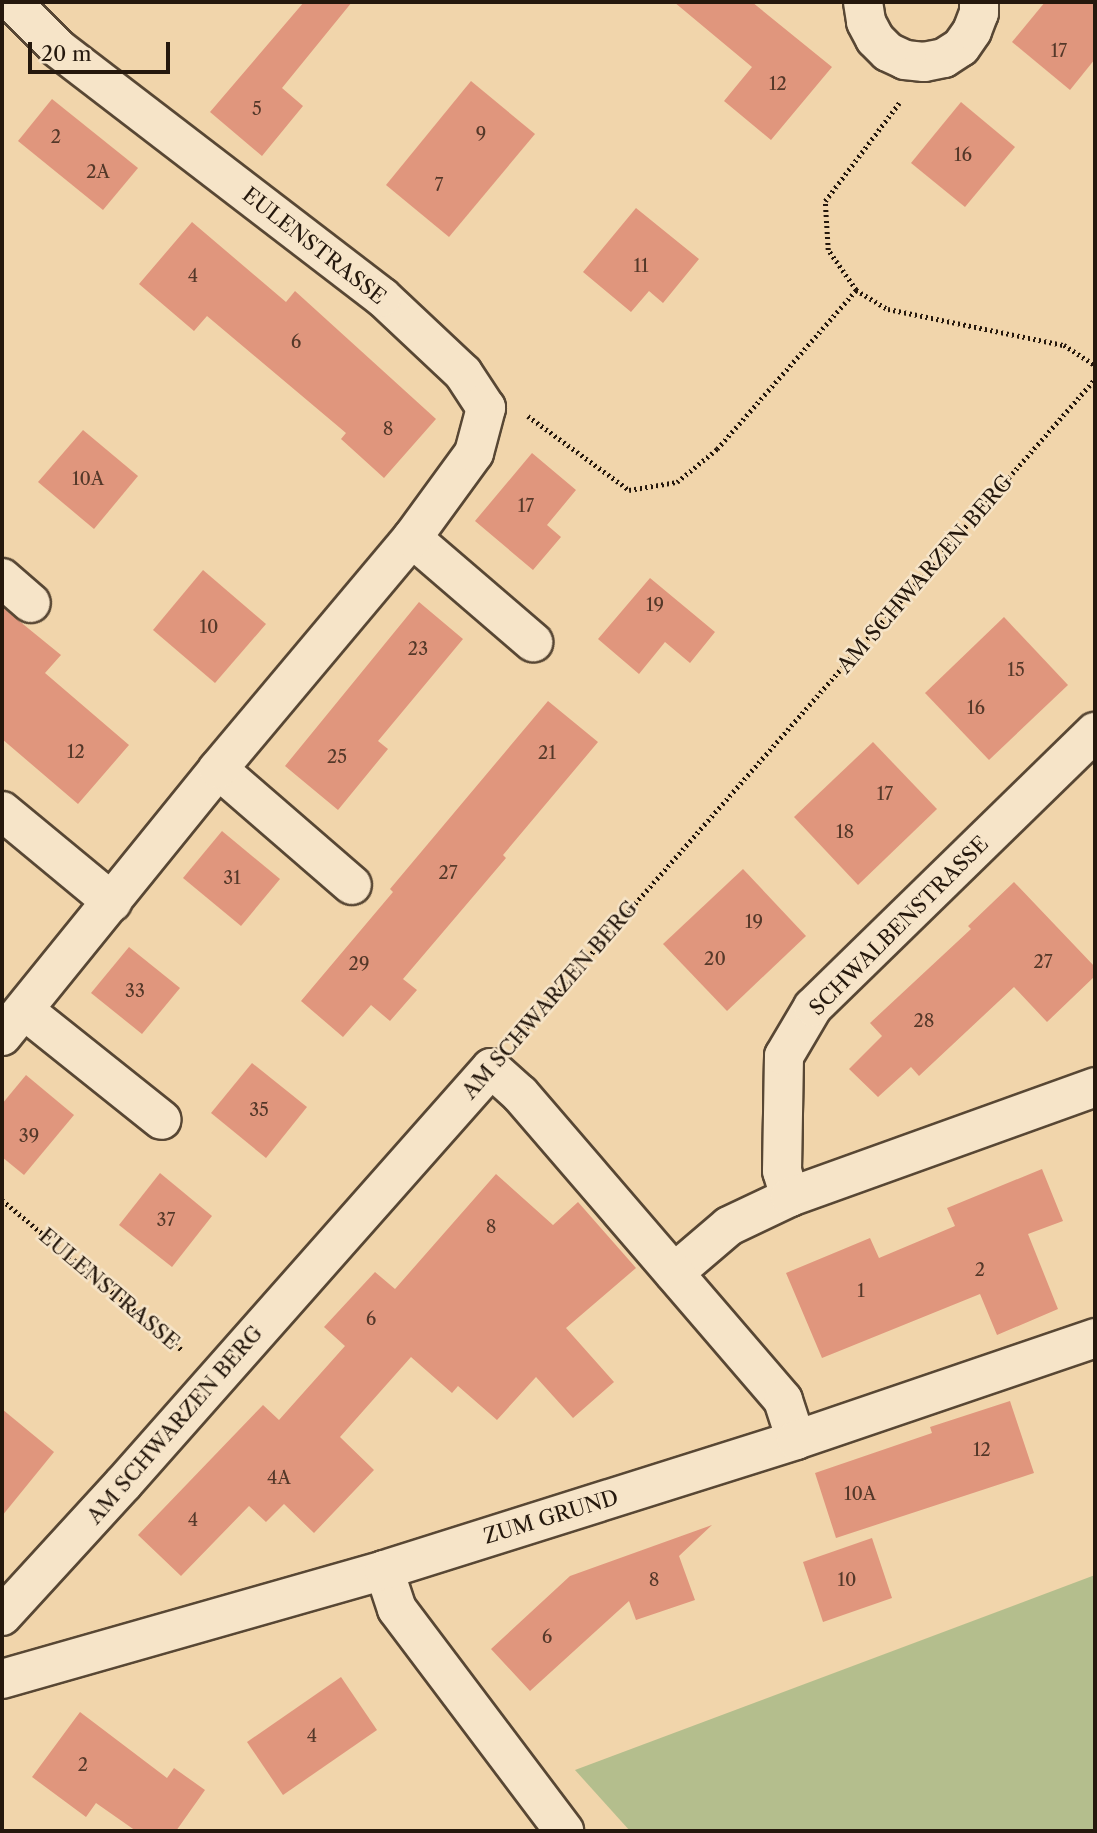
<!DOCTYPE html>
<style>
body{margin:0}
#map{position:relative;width:1097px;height:1833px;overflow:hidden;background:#f1d5ab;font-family:"Libre Caslon Text",serif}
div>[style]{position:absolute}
.green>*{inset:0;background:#b4be8d}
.building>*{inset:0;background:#e0967d}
.path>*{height:4.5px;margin-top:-2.25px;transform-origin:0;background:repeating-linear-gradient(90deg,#25180d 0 2px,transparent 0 5.5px)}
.roads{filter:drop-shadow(2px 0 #584734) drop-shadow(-2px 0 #584734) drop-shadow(0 2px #584734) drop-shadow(0 -2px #584734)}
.minor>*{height:38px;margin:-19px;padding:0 19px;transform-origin:19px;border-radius:19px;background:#f6e4c8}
span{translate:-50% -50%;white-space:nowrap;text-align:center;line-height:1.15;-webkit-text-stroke:5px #f6e4c8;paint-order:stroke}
.number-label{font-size:18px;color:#543829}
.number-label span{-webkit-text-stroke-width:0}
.street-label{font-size:21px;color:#25180d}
.frame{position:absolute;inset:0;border:4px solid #25180d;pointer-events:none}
.scale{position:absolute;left:28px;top:42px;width:142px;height:32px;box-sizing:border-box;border:4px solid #25180d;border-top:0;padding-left:9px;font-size:21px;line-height:24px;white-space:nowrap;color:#25180d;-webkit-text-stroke:5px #f6e4c8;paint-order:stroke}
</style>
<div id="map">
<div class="green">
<i style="clip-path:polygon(1095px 1575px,1095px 1831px,630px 1831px,575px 1770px)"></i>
</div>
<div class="building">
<i style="clip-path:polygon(304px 2px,352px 2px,282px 88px,303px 106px,262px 156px,210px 112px)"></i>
<i style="clip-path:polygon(674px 2px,752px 2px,832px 67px,771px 140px,724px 101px,752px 67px)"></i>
<i style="clip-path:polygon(1045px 2px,1095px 2px,1095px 59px,1070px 90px,1012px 42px)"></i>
<i style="clip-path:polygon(471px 81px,535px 134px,449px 237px,386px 185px)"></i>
<i style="clip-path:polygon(52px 99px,138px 168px,103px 210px,18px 141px)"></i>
<i style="clip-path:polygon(961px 102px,1015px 147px,965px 207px,911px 163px)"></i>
<i style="clip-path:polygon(636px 208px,699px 259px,663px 303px,649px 291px,631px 312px,583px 272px)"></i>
<i style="clip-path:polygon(192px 222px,286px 302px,295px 291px,436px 419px,384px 478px,341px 439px,346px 433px,207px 316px,194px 331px,139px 284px)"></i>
<i style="clip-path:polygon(83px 430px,138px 476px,94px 529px,38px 482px)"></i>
<i style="clip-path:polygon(532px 453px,576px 490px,547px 525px,561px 537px,533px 570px,475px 521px)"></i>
<i style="clip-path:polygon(203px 570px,266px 624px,215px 683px,153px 630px)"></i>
<i style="clip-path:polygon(650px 578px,715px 632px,690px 663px,665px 642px,639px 674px,598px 639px)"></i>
<i style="clip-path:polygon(419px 602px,463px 639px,378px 741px,388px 749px,338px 810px,285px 766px)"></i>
<i style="clip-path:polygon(2px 607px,61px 655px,45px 673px,129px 745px,78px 804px,2px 739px)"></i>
<i style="clip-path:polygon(1004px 617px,1068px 685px,989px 760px,925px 693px)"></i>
<i style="clip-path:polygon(548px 701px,598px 742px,503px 855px,506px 858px,403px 979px,417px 990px,390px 1021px,371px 1005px,343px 1037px,301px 1001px,393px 892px,390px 889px)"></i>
<i style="clip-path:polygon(873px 742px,937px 809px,858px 885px,794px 817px)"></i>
<i style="clip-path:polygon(222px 831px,280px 879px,241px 926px,183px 878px)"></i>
<i style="clip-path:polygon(743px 869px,806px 936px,727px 1011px,663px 944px)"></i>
<i style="clip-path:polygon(1014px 882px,1095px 967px,1095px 976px,1047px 1022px,1014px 987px,919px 1076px,911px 1067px,878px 1097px,849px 1069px,882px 1036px,870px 1023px,971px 929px,968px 926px)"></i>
<i style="clip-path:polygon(129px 947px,180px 988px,142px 1034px,91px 993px)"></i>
<i style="clip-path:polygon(252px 1063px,307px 1107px,266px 1158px,211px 1113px)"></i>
<i style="clip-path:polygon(26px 1075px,74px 1115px,24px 1175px,2px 1157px,2px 1104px)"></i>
<i style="clip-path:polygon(1042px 1169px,1063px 1221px,1028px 1234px,1058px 1309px,997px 1335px,980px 1294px,822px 1358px,786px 1273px,870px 1238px,879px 1258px,955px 1226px,947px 1208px)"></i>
<i style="clip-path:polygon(160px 1173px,212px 1216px,172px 1267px,119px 1225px)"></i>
<i style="clip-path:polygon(496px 1174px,553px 1225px,578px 1202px,636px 1268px,566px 1328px,614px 1382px,573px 1418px,536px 1377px,497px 1420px,458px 1386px,452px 1393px,411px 1357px,340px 1437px,374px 1470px,314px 1533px,284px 1504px,266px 1522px,249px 1506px,181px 1576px,138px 1535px,263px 1405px,279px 1420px,345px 1346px,324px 1327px,375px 1272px,395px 1289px)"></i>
<i style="clip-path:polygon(1010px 1401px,1034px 1473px,836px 1538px,815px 1473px,932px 1433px,930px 1427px)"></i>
<i style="clip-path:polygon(2px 1409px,54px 1452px,2px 1516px)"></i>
<i style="clip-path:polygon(712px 1525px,679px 1556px,695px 1600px,636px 1620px,629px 1601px,530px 1691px,491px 1649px,570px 1576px)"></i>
<i style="clip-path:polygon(872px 1538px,892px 1598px,823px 1622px,803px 1562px)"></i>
<i style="clip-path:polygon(341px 1677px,377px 1730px,283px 1795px,247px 1742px)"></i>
<i style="clip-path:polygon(80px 1712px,167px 1778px,174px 1768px,205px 1790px,176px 1831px,136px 1831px,96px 1803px,86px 1817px,32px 1777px)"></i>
</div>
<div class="path">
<i style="left:856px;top:290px;width:37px;rotate:31deg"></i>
<i style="left:888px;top:309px;width:180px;rotate:11.6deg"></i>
<i style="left:1064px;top:345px;width:37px;rotate:33deg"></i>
<i style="left:528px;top:416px;width:125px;rotate:36.2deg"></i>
<i style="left:629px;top:490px;width:49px;rotate:-9.5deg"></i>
<i style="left:677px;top:482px;width:52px;rotate:-39.5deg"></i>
<i style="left:717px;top:449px;width:211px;rotate:-48.8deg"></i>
<i style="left:856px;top:290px;width:49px;rotate:-125deg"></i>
<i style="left:828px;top:250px;width:49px;rotate:-93.5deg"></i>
<i style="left:825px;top:201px;width:123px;rotate:-52.9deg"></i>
<i style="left:519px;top:1036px;width:874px;rotate:-48.76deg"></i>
<i style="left:2px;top:1200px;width:236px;rotate:39.8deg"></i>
</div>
<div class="roads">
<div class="minor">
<i style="left:863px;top:2px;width:20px;rotate:81deg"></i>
<i style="left:866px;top:22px;width:19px;rotate:62deg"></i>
<i style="left:875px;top:39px;width:18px;rotate:45deg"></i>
<i style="left:888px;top:52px;width:19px;rotate:25deg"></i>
<i style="left:905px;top:60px;width:19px;rotate:6deg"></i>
<i style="left:924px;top:62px;width:20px;rotate:-11deg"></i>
<i style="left:944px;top:58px;width:20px;rotate:-33deg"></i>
<i style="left:961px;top:47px;width:19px;rotate:-55deg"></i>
<i style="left:972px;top:31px;width:19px;rotate:-69deg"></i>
<i style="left:979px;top:13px;width:11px;rotate:-90deg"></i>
<i style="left:412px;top:538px;width:160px;rotate:40.7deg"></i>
<i style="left:2px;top:578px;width:38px;rotate:41deg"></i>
<i style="left:218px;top:769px;width:177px;rotate:40.9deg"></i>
<i style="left:2px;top:811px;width:143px;rotate:39.6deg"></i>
<i style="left:24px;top:1010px;width:176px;rotate:38.6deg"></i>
<i style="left:2px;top:1036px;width:343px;rotate:-51deg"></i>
<i style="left:218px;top:769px;width:302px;rotate:-50deg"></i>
<i style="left:412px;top:538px;width:105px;rotate:-53.9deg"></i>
<i style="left:474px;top:453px;width:47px;rotate:-75.1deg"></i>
<i style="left:486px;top:408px;width:42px;rotate:-123.3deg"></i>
<i style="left:463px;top:373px;width:111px;rotate:-136.8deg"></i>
<i style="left:382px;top:297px;width:409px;rotate:-142.5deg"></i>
<i style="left:58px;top:48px;width:65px;rotate:-135deg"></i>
<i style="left:790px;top:1197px;width:27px;rotate:-107deg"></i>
<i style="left:782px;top:1171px;width:115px;rotate:-89deg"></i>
<i style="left:784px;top:1056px;width:57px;rotate:-59.4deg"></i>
<i style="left:813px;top:1007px;width:394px;rotate:-44.3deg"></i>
<i style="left:674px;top:1273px;width:72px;rotate:-40.5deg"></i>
<i style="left:729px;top:1226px;width:68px;rotate:-25.4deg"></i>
<i style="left:790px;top:1197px;width:324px;rotate:-19.8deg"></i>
<i style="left:384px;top:1570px;width:41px;rotate:71.6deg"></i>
<i style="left:397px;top:1609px;width:278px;rotate:53deg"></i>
<i style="left:2px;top:1616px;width:179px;rotate:-47.5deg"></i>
<i style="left:123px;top:1484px;width:555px;rotate:-48.5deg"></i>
<i style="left:491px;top:1068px;width:39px;rotate:42deg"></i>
<i style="left:520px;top:1094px;width:403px;rotate:49.3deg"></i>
<i style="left:783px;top:1400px;width:42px;rotate:72deg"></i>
<i style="left:2px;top:1679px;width:397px;rotate:-15.9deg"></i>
<i style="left:384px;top:1570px;width:432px;rotate:-17.5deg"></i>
<i style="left:796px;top:1440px;width:316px;rotate:-18.8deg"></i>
</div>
</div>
<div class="number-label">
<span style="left:1059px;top:51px">17</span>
<span style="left:778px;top:84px">12</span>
<span style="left:257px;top:109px">5</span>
<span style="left:481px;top:134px">9</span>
<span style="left:56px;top:137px">2</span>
<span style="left:963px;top:155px">16</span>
<span style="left:98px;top:172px">2A</span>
<span style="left:439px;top:185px">7</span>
<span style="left:641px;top:266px">11</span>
<span style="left:193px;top:276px">4</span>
<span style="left:296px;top:342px">6</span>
<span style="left:388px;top:429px">8</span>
<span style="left:88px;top:479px">10A</span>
<span style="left:526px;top:506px">17</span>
<span style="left:655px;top:605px">19</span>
<span style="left:209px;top:627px">10</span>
<span style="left:418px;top:649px">23</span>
<span style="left:1016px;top:670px">15</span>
<span style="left:976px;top:708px">16</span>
<span style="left:76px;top:752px">12</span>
<span style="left:547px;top:753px">21</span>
<span style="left:337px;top:757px">25</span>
<span style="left:885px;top:794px">17</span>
<span style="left:845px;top:832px">18</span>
<span style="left:448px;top:873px">27</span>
<span style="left:232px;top:878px">31</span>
<span style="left:754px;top:922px">19</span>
<span style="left:715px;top:959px">20</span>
<span style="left:1043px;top:962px">27</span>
<span style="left:359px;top:964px">29</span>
<span style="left:135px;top:991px">33</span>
<span style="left:924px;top:1021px">28</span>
<span style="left:259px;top:1110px">35</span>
<span style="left:29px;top:1136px">39</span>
<span style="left:166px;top:1220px">37</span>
<span style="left:491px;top:1227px">8</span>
<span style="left:980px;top:1270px">2</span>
<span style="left:861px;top:1291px">1</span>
<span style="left:371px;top:1319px">6</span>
<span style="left:982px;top:1450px">12</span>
<span style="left:279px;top:1478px">4A</span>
<span style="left:860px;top:1494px">10A</span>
<span style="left:193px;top:1520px">4</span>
<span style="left:654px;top:1580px">8</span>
<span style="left:847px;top:1580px">10</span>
<span style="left:547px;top:1637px">6</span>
<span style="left:312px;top:1736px">4</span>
<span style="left:83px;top:1765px">2</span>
</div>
<div class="street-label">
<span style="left:314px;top:246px;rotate:38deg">EULENSTRASSE</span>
<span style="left:925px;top:574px;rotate:-49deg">AM SCHWARZEN BERG</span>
<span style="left:899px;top:926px;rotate:-45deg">SCHWALBENSTRASSE</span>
<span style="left:550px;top:1000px;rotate:-49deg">AM SCHWARZEN BERG</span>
<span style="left:109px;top:1289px;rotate:40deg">EULENSTRASSE</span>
<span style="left:175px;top:1425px;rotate:-49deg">AM SCHWARZEN BERG</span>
<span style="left:551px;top:1517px;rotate:-17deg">ZUM GRUND</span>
</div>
<div class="frame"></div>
<div class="scale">20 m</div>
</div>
